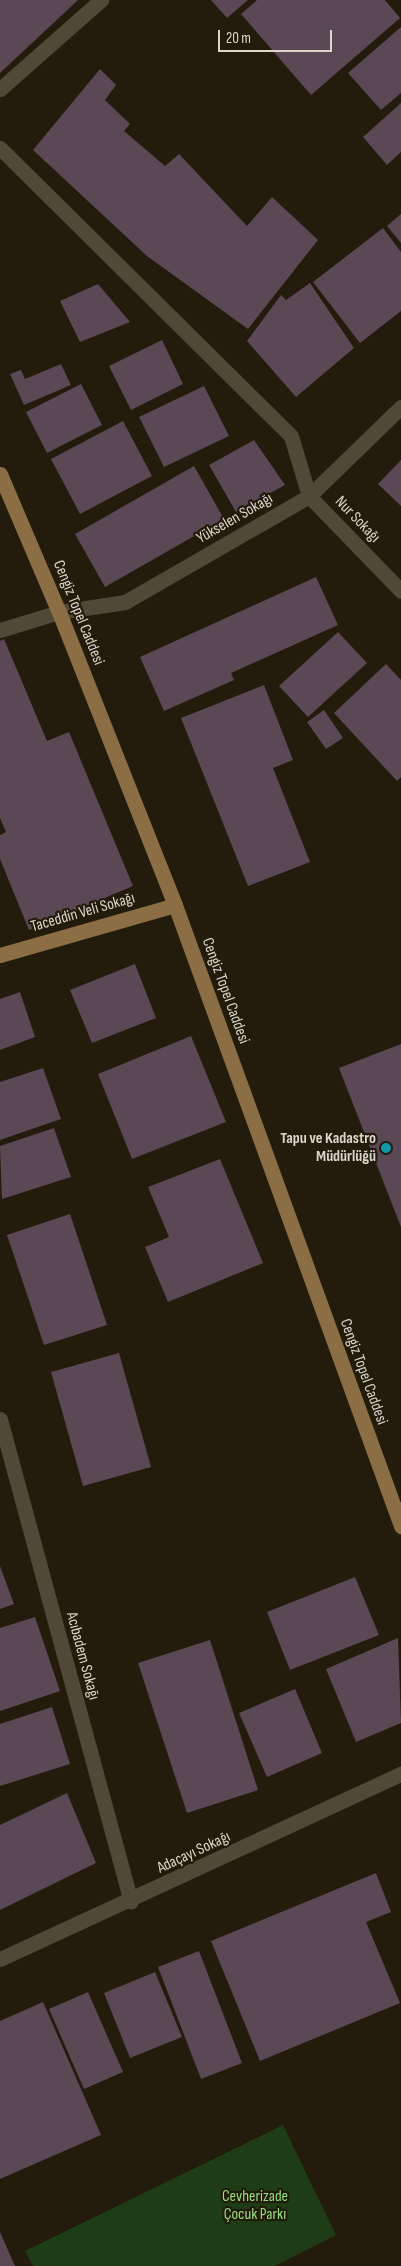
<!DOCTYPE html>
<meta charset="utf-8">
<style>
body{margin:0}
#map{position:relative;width:401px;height:2266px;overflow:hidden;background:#231b0b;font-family:"Sofia Sans Condensed",sans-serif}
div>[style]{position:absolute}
.green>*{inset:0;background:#1e3c15}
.building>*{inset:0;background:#5a4854}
.minor>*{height:15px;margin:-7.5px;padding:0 7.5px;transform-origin:7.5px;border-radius:7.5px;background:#514837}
.major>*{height:15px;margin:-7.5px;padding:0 7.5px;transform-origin:7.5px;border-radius:7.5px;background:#8c6e44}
.dots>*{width:14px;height:14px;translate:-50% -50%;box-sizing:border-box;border:2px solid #231b0b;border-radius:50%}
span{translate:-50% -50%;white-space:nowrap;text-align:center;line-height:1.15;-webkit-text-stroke:4.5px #231b0b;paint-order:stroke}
.street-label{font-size:16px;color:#dbd6cc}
.poi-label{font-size:16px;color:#dbd6cc;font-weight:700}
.right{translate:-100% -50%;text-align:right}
.park-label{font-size:16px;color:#95df81}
.scale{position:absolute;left:218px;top:30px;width:114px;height:22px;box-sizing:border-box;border:2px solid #dbd6cc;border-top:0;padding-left:6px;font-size:15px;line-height:18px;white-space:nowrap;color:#dbd6cc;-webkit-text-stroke:4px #231b0b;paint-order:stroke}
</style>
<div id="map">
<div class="green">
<i style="clip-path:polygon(283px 2125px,336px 2235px,275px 2266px,33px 2266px,25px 2251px)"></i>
</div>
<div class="building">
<i style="clip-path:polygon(0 0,78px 0,0 73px)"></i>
<i style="clip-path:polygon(211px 0,248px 0,227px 18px)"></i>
<i style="clip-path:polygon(257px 0,385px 0,400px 18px,311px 95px,241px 14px)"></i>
<i style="clip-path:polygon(401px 27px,401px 93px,381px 110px,348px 73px)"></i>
<i style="clip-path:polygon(100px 69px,116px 85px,105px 100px,130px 124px,124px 131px,165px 166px,179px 154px,247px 226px,272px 197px,318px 240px,248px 329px,147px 256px,33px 150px)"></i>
<i style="clip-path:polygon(401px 103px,401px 152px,387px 165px,363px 137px)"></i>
<i style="clip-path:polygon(401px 214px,401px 243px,387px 226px)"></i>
<i style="clip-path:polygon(383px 228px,401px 252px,401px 311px,360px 343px,313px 282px)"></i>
<i style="clip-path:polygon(310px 283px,354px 348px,296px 397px,247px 341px,281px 295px,286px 300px)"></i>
<i style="clip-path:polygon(98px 284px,130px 322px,80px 342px,60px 301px)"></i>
<i style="clip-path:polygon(162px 340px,183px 384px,131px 410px,109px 366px)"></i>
<i style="clip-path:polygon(61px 364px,71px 385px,24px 405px,10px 374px,21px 370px,25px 379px)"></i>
<i style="clip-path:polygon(81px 384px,102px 425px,47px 453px,26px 412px)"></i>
<i style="clip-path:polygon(204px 386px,229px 436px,164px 467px,139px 417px)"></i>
<i style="clip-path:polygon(123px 421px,152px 476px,80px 514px,51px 459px)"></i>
<i style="clip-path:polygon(254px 440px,285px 485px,236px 512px,209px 465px)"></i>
<i style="clip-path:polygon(401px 460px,401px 506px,378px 484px)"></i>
<i style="clip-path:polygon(194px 466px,224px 519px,105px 587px,75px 534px)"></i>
<i style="clip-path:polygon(316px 577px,338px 625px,231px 673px,234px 680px,164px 711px,140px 657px)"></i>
<i style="clip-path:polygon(338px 632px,367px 663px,308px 717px,279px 686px)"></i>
<i style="clip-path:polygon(4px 639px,47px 741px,69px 732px,133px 886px,29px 930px,0 859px,0 835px,6px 832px,0 818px,0 641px)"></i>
<i style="clip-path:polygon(386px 664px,401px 680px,401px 777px,397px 781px,334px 713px)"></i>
<i style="clip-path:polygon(264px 685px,293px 760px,273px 768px,310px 862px,248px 886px,181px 718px)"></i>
<i style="clip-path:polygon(324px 710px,343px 738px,326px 749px,307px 722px)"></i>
<i style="clip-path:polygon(135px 964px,156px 1018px,92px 1043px,70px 990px)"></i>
<i style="clip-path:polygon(20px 992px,35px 1037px,0 1050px,0 999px)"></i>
<i style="clip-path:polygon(191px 1036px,226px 1122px,132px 1159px,98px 1074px)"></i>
<i style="clip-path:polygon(401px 1044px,401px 1227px,339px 1068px)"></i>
<i style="clip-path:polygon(43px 1068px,61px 1119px,0 1140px,0 1082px)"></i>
<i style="clip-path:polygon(54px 1128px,71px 1177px,2px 1199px,0 1146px)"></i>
<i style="clip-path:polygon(220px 1159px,263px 1263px,168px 1302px,145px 1247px,169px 1237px,148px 1187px)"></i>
<i style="clip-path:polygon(70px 1214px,107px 1325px,44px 1345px,7px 1235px)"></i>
<i style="clip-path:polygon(119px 1353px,151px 1467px,83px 1486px,51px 1372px)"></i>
<i style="clip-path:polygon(0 1566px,14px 1604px,0 1609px)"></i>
<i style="clip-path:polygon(355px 1577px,379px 1635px,290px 1670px,267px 1612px)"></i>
<i style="clip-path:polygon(35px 1617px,60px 1691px,0 1711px,0 1628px)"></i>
<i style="clip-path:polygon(398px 1638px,401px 1723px,356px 1742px,326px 1669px)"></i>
<i style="clip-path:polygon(210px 1640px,258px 1790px,187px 1813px,138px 1663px)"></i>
<i style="clip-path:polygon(295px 1689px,322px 1753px,267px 1777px,239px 1713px)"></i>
<i style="clip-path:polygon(52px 1707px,70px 1764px,0 1786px,0 1724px)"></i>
<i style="clip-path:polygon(67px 1793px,96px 1863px,0 1910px,0 1825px)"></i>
<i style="clip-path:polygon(376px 1873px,391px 1912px,366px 1922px,400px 2003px,260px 2061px,211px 1941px)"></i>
<i style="clip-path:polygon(199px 1951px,242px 2063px,201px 2079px,158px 1967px)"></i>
<i style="clip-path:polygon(155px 1972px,182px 2037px,130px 2058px,104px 1993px)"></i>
<i style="clip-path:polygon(88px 1992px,123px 2072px,84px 2089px,49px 2009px)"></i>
<i style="clip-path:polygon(43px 2002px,101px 2135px,0 2179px,0 2021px)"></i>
<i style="clip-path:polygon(0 2232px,15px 2266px,0 2266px)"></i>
</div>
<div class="minor">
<i style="left:0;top:89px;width:135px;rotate:-41.4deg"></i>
<i style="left:0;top:148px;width:409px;rotate:44.7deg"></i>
<i style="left:291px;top:436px;width:63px;rotate:73.3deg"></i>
<i style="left:309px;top:496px;width:132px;rotate:45.9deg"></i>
<i style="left:0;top:630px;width:62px;rotate:-17deg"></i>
<i style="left:59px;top:612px;width:67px;rotate:-8.6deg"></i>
<i style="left:125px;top:602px;width:212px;rotate:-29.9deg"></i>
<i style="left:309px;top:496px;width:128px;rotate:-44.1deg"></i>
<i style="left:0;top:1419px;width:500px;rotate:74.83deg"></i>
<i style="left:0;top:1959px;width:442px;rotate:-24.8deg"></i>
</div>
<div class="major">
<i style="left:0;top:474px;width:150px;rotate:66.9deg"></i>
<i style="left:59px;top:612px;width:315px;rotate:68.4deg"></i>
<i style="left:175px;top:905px;width:661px;rotate:70deg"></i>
<i style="left:0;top:955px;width:182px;rotate:-15.9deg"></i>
</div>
<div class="dots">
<i style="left:386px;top:1148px;background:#0f9aa8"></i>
</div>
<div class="street-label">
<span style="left:235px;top:519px;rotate:-30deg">Yükselen Sokağı</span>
<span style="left:357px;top:520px;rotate:46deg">Nur Sokağı</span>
<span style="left:78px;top:613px;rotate:68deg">Cengiz Topel Caddesi</span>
<span style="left:83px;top:913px;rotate:-16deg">Taceddin Veli Sokağı</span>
<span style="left:225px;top:991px;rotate:70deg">Cengiz Topel Caddesi</span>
<span style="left:363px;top:1372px;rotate:70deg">Cengiz Topel Caddesi</span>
<span style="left:82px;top:1656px;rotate:75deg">Acıbadem Sokağı</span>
<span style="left:194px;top:1853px;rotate:-25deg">Adaçayı Sokağı</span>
</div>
<div class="poi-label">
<span class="right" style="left:376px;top:1148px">Tapu ve Kadastro<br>Müdürlüğü</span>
</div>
<div class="park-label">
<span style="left:255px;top:2206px">Cevherizade<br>Çocuk Parkı</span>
</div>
<div class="scale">20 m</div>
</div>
